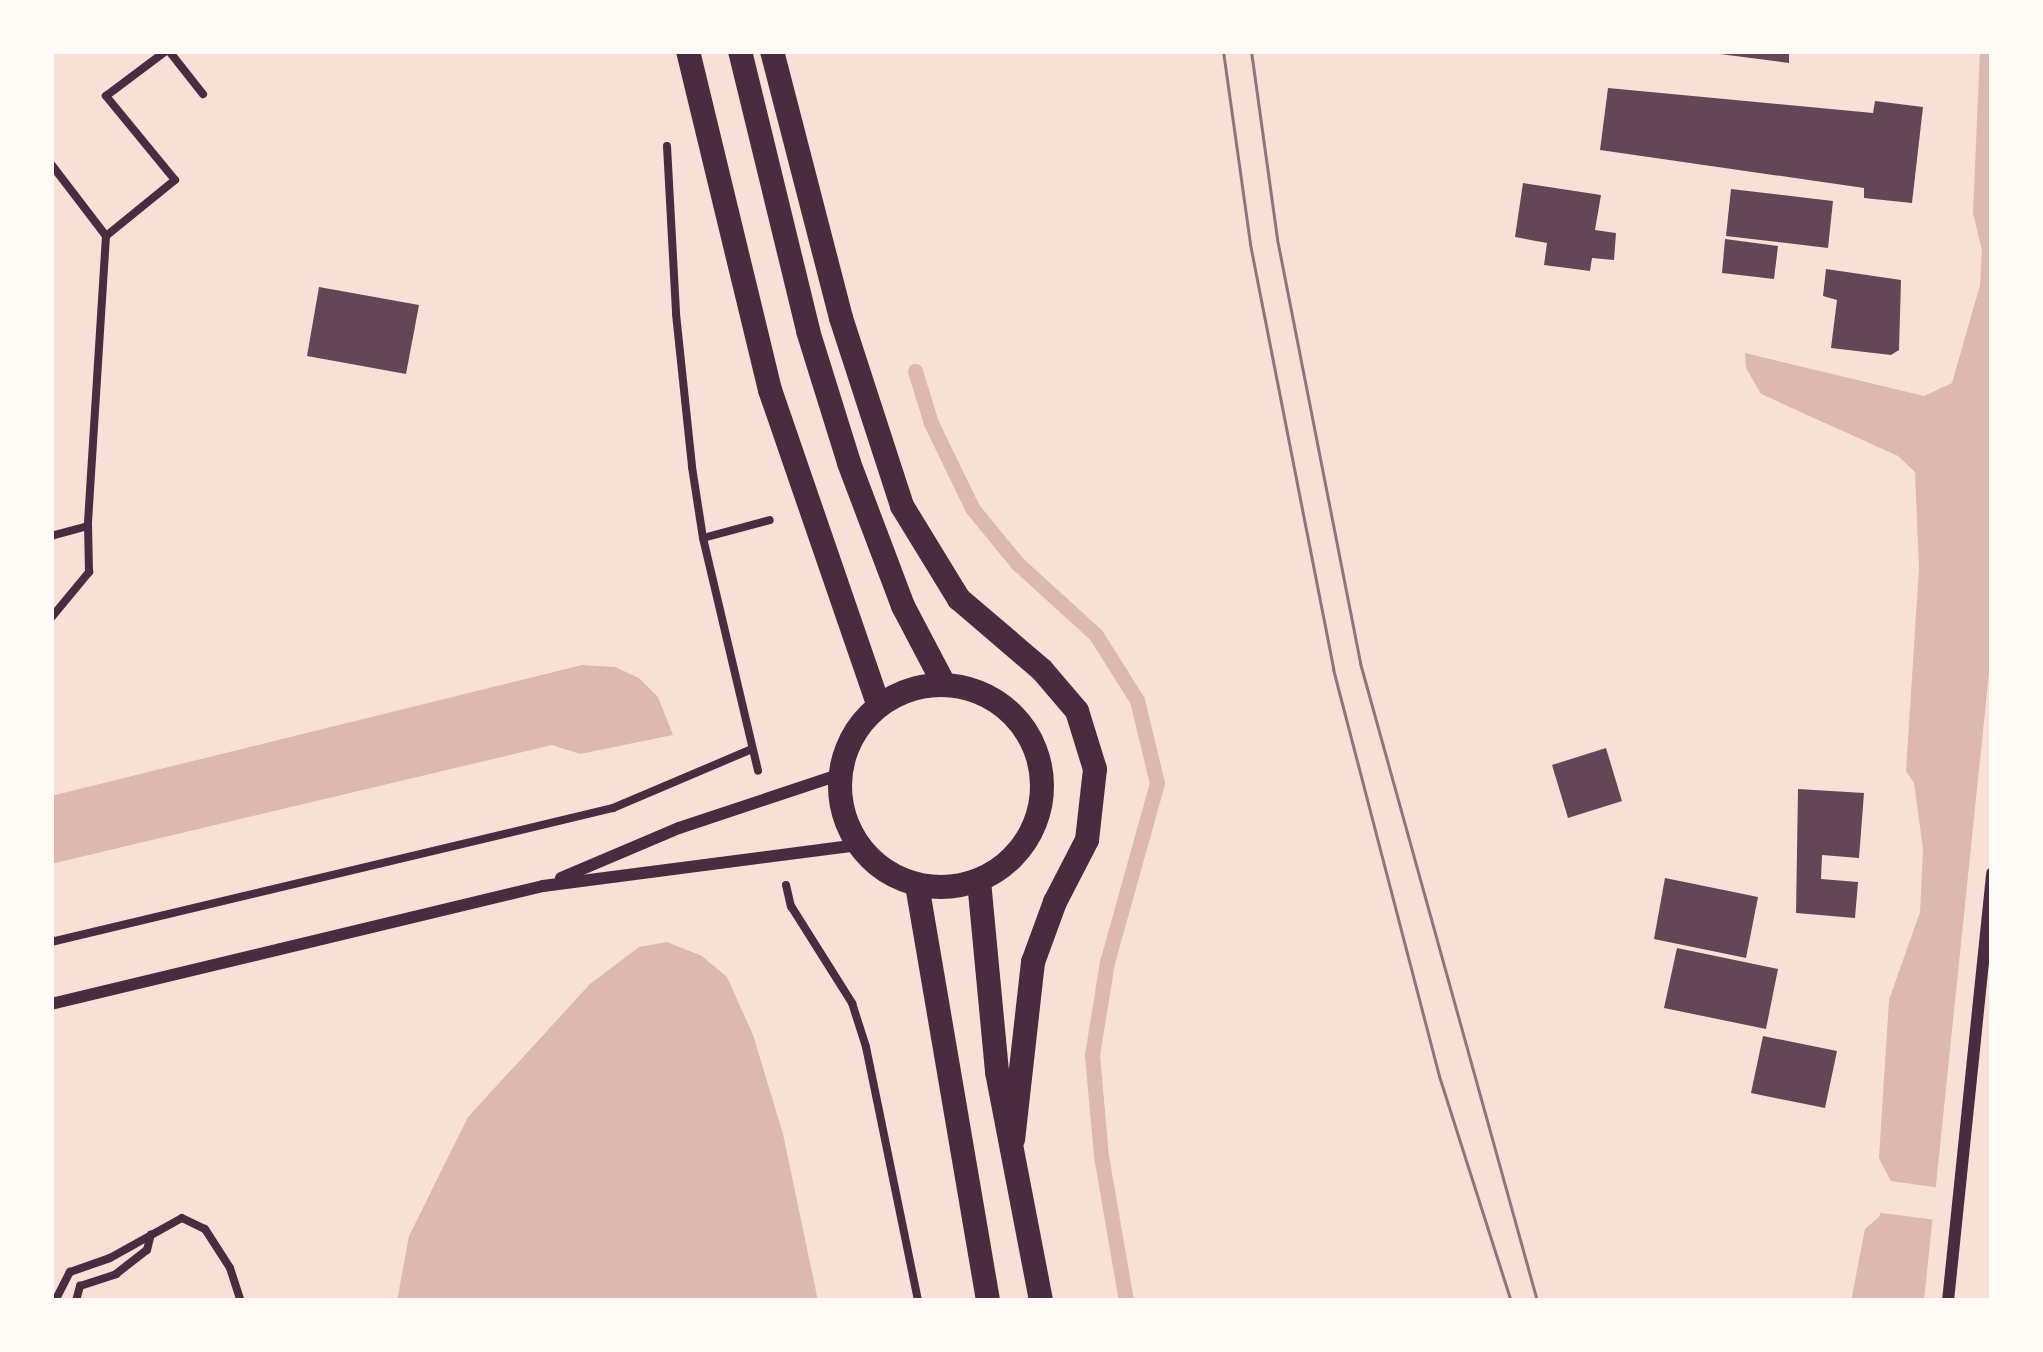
<!DOCTYPE html>
<style>
body{margin:0}
#map{position:relative;width:2043px;height:1352px;overflow:hidden;background:#f7e1d7;font-family:"Fira Sans Condensed",sans-serif}
div>[style]{position:absolute}
.water>*{inset:0;background:#dcb8b0}
.pier>*{inset:0;background:#f7e1d7}
.stream>*{height:15px;margin:-7.5px;padding:0 7.5px;transform-origin:7.5px;border-radius:7.5px;background:#dcb8b0}
.building>*{inset:0;background:#644757}
.path>*{height:8px;margin:-4px;padding:0 4px;transform-origin:4px;border-radius:4px;background:#4a2c40}
.minor>*{height:12px;margin:-6px;padding:0 6px;transform-origin:6px;border-radius:6px;background:#4a2c40}
.secondary>*{height:24px;margin:-12px;padding:0 12px;transform-origin:12px;border-radius:12px;background:#4a2c40}
.secondary>.ring{margin:-12px;padding:0;box-sizing:content-box;background:none;border:24px solid #4a2c40;border-radius:50%}
.tram>*{height:3px;margin:-1.5px;padding:0 1.5px;transform-origin:1.5px;border-radius:1.5px;background:#8f747c}
span{translate:-50% -50%;white-space:nowrap;text-align:center;line-height:1.15;-webkit-text-stroke:10px #fffaf5;paint-order:stroke}
.frame{position:absolute;inset:0;border:54px solid #fffaf5;pointer-events:none}
</style>
<div id="map">
<div class="water">
<i style="clip-path:polygon(1980px 51px,1992px 51px,1992px 644px,1924px 1301px,1851px 1301px,1865px 1229px,1879px 1217px,1891px 1182px,1879px 1158px,1889px 1000px,1920px 912px,1923px 849px,1914px 783px,1906px 771px,1919px 568px,1915px 472px,1898px 456px,1761px 394px,1746px 368px,1745px 353px,1924px 396px,1952px 383px,1980px 285px,1982px 251px,1973px 213px)"></i>
<i style="clip-path:polygon(582px 665px,615px 667px,639px 678px,658px 697px,673px 735px,580px 754px,552px 745px,51px 864px,51px 796px)"></i>
<i style="clip-path:polygon(667px 942px,702px 956px,727px 977px,753px 1035px,783px 1134px,818px 1301px,397px 1301px,409px 1236px,468px 1117px,590px 984px,639px 947px)"></i>
</div>
<div class="pier">
<i style="clip-path:polygon(1884px 1180px,1940px 1188px,1936px 1220px,1875px 1212px)"></i>
</div>
<div class="stream">
<i style="left:915px;top:371px;width:54px;rotate:72.9deg"></i>
<i style="left:931px;top:423px;width:94px;rotate:64.2deg"></i>
<i style="left:972px;top:508px;width:71px;rotate:50.7deg"></i>
<i style="left:1017px;top:563px;width:107px;rotate:42.3deg"></i>
<i style="left:1096px;top:635px;width:77px;rotate:57.8deg"></i>
<i style="left:1137px;top:700px;width:85px;rotate:76.5deg"></i>
<i style="left:1157px;top:783px;width:186px;rotate:105.6deg"></i>
<i style="left:1107px;top:962px;width:94px;rotate:99.2deg"></i>
<i style="left:1092px;top:1055px;width:101px;rotate:84.9deg"></i>
<i style="left:1101px;top:1156px;width:147px;rotate:80.2deg"></i>
</div>
<div class="building">
<i style="clip-path:polygon(1721px 51px,1789px 51px,1789px 63px,1720px 54px)"></i>
<i style="clip-path:polygon(1608px 88px,1873px 113px,1875px 101px,1923px 107px,1912px 203px,1864px 198px,1864px 188px,1600px 150px)"></i>
<i style="clip-path:polygon(1523px 183px,1601px 195px,1595px 230px,1616px 233px,1614px 260px,1592px 258px,1590px 271px,1544px 265px,1547px 243px,1515px 237px)"></i>
<i style="clip-path:polygon(1731px 189px,1833px 201px,1828px 248px,1726px 236px)"></i>
<i style="clip-path:polygon(1725px 239px,1778px 246px,1774px 279px,1722px 273px)"></i>
<i style="clip-path:polygon(1826px 269px,1901px 280px,1899px 350px,1891px 355px,1831px 348px,1837px 300px,1823px 296px)"></i>
<i style="clip-path:polygon(319px 287px,419px 305px,406px 374px,307px 356px)"></i>
<i style="clip-path:polygon(1606px 748px,1622px 801px,1568px 818px,1552px 765px)"></i>
<i style="clip-path:polygon(1798px 789px,1864px 793px,1859px 858px,1822px 855px,1821px 879px,1858px 882px,1855px 918px,1796px 913px)"></i>
<i style="clip-path:polygon(1665px 878px,1758px 897px,1746px 958px,1654px 939px)"></i>
<i style="clip-path:polygon(1677px 948px,1778px 969px,1766px 1029px,1664px 1008px)"></i>
<i style="clip-path:polygon(1763px 1036px,1837px 1051px,1825px 1108px,1751px 1093px)"></i>
</div>
<div class="path">
<i style="left:169px;top:51px;width:55px;rotate:51.7deg"></i>
<i style="left:667px;top:146px;width:168px;rotate:86.9deg"></i>
<i style="left:676px;top:314px;width:154px;rotate:84deg"></i>
<i style="left:692px;top:467px;width:72px;rotate:81.2deg"></i>
<i style="left:703px;top:538px;width:239px;rotate:76.7deg"></i>
<i style="left:51px;top:164px;width:91px;rotate:52.6deg"></i>
<i style="left:106px;top:236px;width:291px;rotate:93.6deg"></i>
<i style="left:88px;top:526px;width:38px;rotate:165deg"></i>
<i style="left:106px;top:236px;width:89px;rotate:-39.1deg"></i>
<i style="left:175px;top:180px;width:109px;rotate:-129.4deg"></i>
<i style="left:106px;top:96px;width:75px;rotate:-36.9deg"></i>
<i style="left:703px;top:538px;width:69px;rotate:-15deg"></i>
<i style="left:51px;top:618px;width:60px;rotate:-50.4deg"></i>
<i style="left:89px;top:572px;width:46px;rotate:-91.2deg"></i>
<i style="left:786px;top:885px;width:22px;rotate:77deg"></i>
<i style="left:791px;top:906px;width:115px;rotate:57.8deg"></i>
<i style="left:852px;top:1003px;width:46px;rotate:72.3deg"></i>
<i style="left:866px;top:1047px;width:259px;rotate:78.4deg"></i>
<i style="left:51px;top:942px;width:578px;rotate:-13.41deg"></i>
<i style="left:613px;top:808px;width:151px;rotate:-23deg"></i>
<i style="left:55px;top:1301px;width:33px;rotate:-63deg"></i>
<i style="left:70px;top:1272px;width:42px;rotate:-19.3deg"></i>
<i style="left:110px;top:1258px;width:82px;rotate:-29.1deg"></i>
<i style="left:182px;top:1218px;width:25px;rotate:26deg"></i>
<i style="left:205px;top:1229px;width:46px;rotate:57.3deg"></i>
<i style="left:230px;top:1268px;width:35px;rotate:72deg"></i>
<i style="left:76px;top:1301px;width:16px;rotate:-75deg"></i>
<i style="left:80px;top:1286px;width:38px;rotate:-18deg"></i>
<i style="left:116px;top:1274px;width:39px;rotate:-38deg"></i>
<i style="left:147px;top:1250px;width:16px;rotate:-76deg"></i>
</div>
<div class="minor">
<i style="left:561px;top:878px;width:128px;rotate:-23deg"></i>
<i style="left:679px;top:828px;width:171px;rotate:-18.4deg"></i>
<i style="left:51px;top:1004px;width:506px;rotate:-13.49deg"></i>
<i style="left:543px;top:886px;width:318px;rotate:-7.4deg"></i>
<i style="left:1948px;top:1301px;width:430px;rotate:-84.1deg"></i>
</div>
<div class="secondary">
<i style="left:688px;top:51px;width:349px;rotate:76.4deg"></i>
<i style="left:770px;top:390px;width:334px;rotate:71deg"></i>
<i style="left:740px;top:51px;width:288px;rotate:76.3deg"></i>
<i style="left:808px;top:331px;width:138px;rotate:72.7deg"></i>
<i style="left:849px;top:463px;width:153px;rotate:69.3deg"></i>
<i style="left:903px;top:606px;width:88px;rotate:62.3deg"></i>
<i style="left:772px;top:51px;width:276px;rotate:75.5deg"></i>
<i style="left:841px;top:318px;width:198px;rotate:72deg"></i>
<i style="left:902px;top:506px;width:109px;rotate:58.5deg"></i>
<i style="left:959px;top:599px;width:109px;rotate:40.5deg"></i>
<i style="left:1042px;top:670px;width:54px;rotate:49.5deg"></i>
<i style="left:1077px;top:711px;width:61px;rotate:72.8deg"></i>
<i style="left:1095px;top:769px;width:71px;rotate:96.4deg"></i>
<i style="left:1087px;top:840px;width:70px;rotate:117.3deg"></i>
<i style="left:1055px;top:902px;width:64px;rotate:110.1deg"></i>
<i style="left:1033px;top:962px;width:178px;rotate:96.4deg"></i>
<i class="ring" style="left:840px;top:685px;width:178px;height:178px"></i>
<i style="left:979px;top:881px;width:192px;rotate:84.6deg"></i>
<i style="left:997px;top:1072px;width:233px;rotate:79.1deg"></i>
<i style="left:917px;top:885px;width:422px;rotate:80.3deg"></i>
</div>
<div class="tram">
<i style="left:1223px;top:51px;width:195px;rotate:82deg"></i>
<i style="left:1250px;top:244px;width:433px;rotate:78.9deg"></i>
<i style="left:1333px;top:669px;width:421px;rotate:75.4deg"></i>
<i style="left:1439px;top:1076px;width:236px;rotate:72.3deg"></i>
<i style="left:1251px;top:51px;width:190px;rotate:82.1deg"></i>
<i style="left:1277px;top:239px;width:432px;rotate:78.9deg"></i>
<i style="left:1360px;top:663px;width:662px;rotate:74.49deg"></i>
</div>
<div class="frame"></div>
</div>
